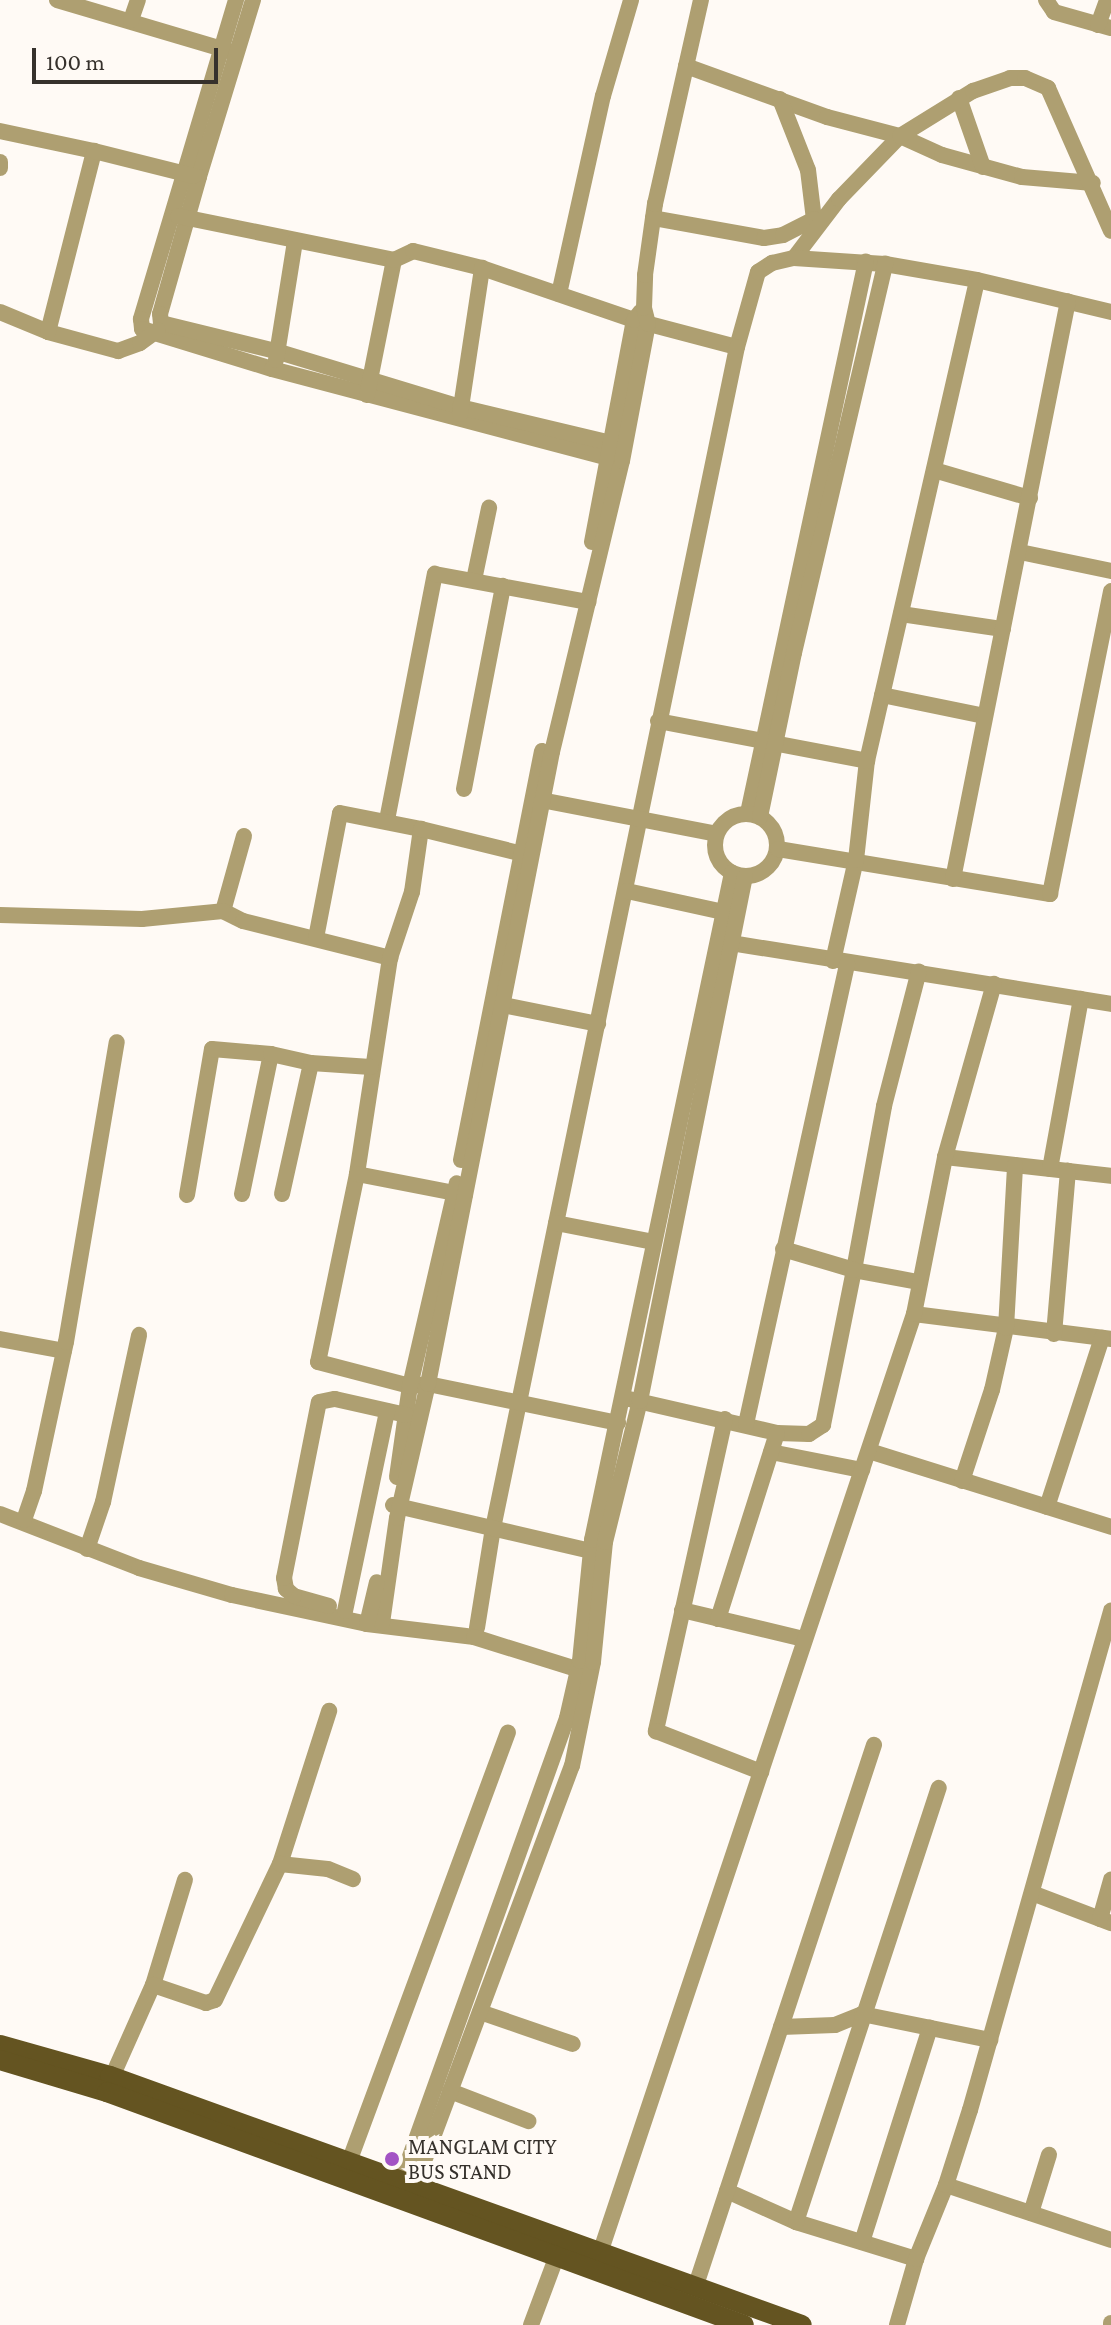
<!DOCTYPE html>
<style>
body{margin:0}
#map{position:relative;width:1111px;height:2325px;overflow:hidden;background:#fffaf5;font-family:"Crimson Pro",serif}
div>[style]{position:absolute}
.minor>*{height:16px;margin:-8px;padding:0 8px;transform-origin:8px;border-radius:8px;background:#ae9f71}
.minor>.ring{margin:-8px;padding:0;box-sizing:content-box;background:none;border:16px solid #ae9f71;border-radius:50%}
.major>*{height:20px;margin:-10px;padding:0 10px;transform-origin:10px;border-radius:10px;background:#645421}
.dots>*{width:22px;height:22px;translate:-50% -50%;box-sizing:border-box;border:4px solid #fffaf5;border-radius:50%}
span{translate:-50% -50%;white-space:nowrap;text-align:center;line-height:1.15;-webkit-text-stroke:8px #fffaf5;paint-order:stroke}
.poi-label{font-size:22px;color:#36312c}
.left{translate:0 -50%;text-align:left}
.scale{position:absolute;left:32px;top:48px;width:186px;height:36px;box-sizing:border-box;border:4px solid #36312c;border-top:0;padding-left:10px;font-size:24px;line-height:28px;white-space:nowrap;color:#36312c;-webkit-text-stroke:6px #fffaf5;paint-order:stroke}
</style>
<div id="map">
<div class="minor">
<i style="left:57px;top:0;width:179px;rotate:16.5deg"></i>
<i style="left:236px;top:0;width:333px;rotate:106.6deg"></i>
<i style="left:141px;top:319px;width:10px;rotate:84deg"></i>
<i style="left:142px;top:329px;width:136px;rotate:17.1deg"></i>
<i style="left:272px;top:369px;width:356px;rotate:14.8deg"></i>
<i style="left:253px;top:0;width:185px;rotate:107deg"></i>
<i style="left:199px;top:177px;width:142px;rotate:105.9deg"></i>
<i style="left:160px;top:314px;width:9px;rotate:84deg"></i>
<i style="left:161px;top:323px;width:122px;rotate:13.8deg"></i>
<i style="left:279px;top:352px;width:189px;rotate:16.9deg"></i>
<i style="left:460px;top:407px;width:163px;rotate:13.4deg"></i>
<i style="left:1046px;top:0;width:14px;rotate:56deg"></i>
<i style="left:1054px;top:12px;width:59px;rotate:15.7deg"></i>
<i style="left:131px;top:20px;width:21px;rotate:-71deg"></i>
<i style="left:1098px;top:25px;width:27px;rotate:-70deg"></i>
<i style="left:686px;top:66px;width:150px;rotate:19.9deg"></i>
<i style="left:827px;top:117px;width:75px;rotate:14.6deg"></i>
<i style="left:900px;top:136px;width:46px;rotate:24.3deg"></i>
<i style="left:942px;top:155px;width:83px;rotate:15.4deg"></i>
<i style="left:1022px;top:177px;width:71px;rotate:4.8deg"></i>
<i style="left:959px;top:98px;width:73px;rotate:70.8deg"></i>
<i style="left:780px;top:99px;width:76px;rotate:68.5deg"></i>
<i style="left:808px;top:170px;width:58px;rotate:83.1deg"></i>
<i style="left:0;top:131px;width:96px;rotate:12deg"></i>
<i style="left:0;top:162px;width:6px;rotate:90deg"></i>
<i style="left:178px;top:216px;width:220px;rotate:11.5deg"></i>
<i style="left:653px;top:218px;width:113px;rotate:10.2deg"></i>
<i style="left:764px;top:238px;width:19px;rotate:-9deg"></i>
<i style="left:783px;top:235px;width:35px;rotate:-27deg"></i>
<i style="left:794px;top:258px;width:74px;rotate:-52.7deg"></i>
<i style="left:839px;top:199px;width:88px;rotate:-45.9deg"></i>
<i style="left:900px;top:136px;width:86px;rotate:-31.7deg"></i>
<i style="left:973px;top:91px;width:39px;rotate:-19deg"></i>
<i style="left:1010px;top:78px;width:15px"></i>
<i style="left:1025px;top:78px;width:25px;rotate:23deg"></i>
<i style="left:1048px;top:88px;width:156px;rotate:66.2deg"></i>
<i style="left:559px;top:294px;width:203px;rotate:-77.5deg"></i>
<i style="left:603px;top:96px;width:100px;rotate:-73.7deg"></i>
<i style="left:0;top:312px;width:52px;rotate:22.6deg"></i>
<i style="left:48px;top:332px;width:73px;rotate:15.2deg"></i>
<i style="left:118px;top:351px;width:23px;rotate:-20deg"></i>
<i style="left:140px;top:343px;width:22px;rotate:-36deg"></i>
<i style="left:48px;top:332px;width:187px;rotate:-75.7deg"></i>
<i style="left:94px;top:151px;width:103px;rotate:14deg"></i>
<i style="left:737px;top:347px;width:78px;rotate:-74.4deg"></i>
<i style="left:758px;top:272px;width:17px;rotate:-33deg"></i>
<i style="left:772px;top:263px;width:23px;rotate:-13deg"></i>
<i style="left:794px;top:258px;width:91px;rotate:3.8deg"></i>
<i style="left:885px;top:264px;width:93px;rotate:9.9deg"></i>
<i style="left:977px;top:280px;width:138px;rotate:13.4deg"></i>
<i style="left:276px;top:360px;width:121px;rotate:-80.9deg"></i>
<i style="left:367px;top:395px;width:138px;rotate:-78.7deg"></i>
<i style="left:394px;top:260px;width:21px;rotate:-25deg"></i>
<i style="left:413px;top:251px;width:71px;rotate:13.8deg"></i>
<i style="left:482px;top:268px;width:161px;rotate:18.9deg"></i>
<i style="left:634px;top:320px;width:106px;rotate:14.7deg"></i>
<i style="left:737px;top:347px;width:1206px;rotate:101.67deg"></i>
<i style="left:493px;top:1528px;width:101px;rotate:99.1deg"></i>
<i style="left:460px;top:414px;width:148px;rotate:-81.4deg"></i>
<i style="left:934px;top:470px;width:100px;rotate:16.3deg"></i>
<i style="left:592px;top:542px;width:226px;rotate:-79.3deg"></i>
<i style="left:634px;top:320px;width:11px;rotate:-52deg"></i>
<i style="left:1020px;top:552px;width:93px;rotate:11.8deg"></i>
<i style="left:474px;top:580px;width:74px;rotate:-78.2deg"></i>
<i style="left:901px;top:614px;width:103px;rotate:8.4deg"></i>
<i style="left:882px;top:695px;width:104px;rotate:11.6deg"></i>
<i style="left:658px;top:721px;width:213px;rotate:10.8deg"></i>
<i style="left:464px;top:789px;width:207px;rotate:-79.1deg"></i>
<i style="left:536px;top:799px;width:184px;rotate:10.9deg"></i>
<i style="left:748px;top:813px;width:564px;rotate:-77.93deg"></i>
<i class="ring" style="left:715px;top:814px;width:46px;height:46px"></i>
<i style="left:760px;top:817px;width:167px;rotate:-78.3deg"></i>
<i style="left:794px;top:653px;width:400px;rotate:-76.8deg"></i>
<i style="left:387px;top:820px;width:251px;rotate:-79deg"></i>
<i style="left:435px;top:574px;width:156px;rotate:10.4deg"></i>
<i style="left:244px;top:836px;width:78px;rotate:105.6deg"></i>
<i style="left:223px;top:911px;width:22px;rotate:27deg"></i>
<i style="left:243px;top:921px;width:152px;rotate:14.1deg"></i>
<i style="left:390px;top:958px;width:219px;rotate:98.7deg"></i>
<i style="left:357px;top:1174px;width:192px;rotate:101.7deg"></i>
<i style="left:318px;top:1362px;width:95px;rotate:14.6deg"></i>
<i style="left:410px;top:1386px;width:18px;rotate:-6deg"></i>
<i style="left:428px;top:1384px;width:194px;rotate:11.6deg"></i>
<i style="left:778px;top:849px;width:276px;rotate:9.4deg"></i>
<i style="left:1050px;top:894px;width:309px;rotate:-78.6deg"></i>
<i style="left:953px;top:879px;width:589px;rotate:-78.75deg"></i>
<i style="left:627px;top:891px;width:98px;rotate:12.3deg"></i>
<i style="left:0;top:915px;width:142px;rotate:1.6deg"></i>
<i style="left:142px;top:919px;width:81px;rotate:-5.6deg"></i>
<i style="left:316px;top:938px;width:127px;rotate:-79.1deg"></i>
<i style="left:340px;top:813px;width:83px;rotate:11.2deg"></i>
<i style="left:731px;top:943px;width:385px;rotate:9.1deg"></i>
<i style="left:390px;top:958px;width:70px;rotate:-71.6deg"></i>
<i style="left:412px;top:892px;width:64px;rotate:-81.9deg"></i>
<i style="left:421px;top:829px;width:109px;rotate:13.8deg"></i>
<i style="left:833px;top:961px;width:104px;rotate:-77.2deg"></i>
<i style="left:856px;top:860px;width:100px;rotate:-83.7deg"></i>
<i style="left:867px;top:761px;width:493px;rotate:-77.1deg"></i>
<i style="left:503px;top:1005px;width:97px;rotate:11.3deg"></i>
<i style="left:945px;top:1157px;width:167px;rotate:6.5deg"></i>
<i style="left:461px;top:1160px;width:417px;rotate:-78.8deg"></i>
<i style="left:1050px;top:1169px;width:173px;rotate:-79.7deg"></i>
<i style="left:357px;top:1174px;width:110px;rotate:11deg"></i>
<i style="left:242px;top:1194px;width:143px;rotate:-78.3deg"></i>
<i style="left:282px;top:1194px;width:134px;rotate:-77.5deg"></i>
<i style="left:187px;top:1195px;width:148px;rotate:-80.3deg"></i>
<i style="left:212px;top:1049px;width:59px;rotate:4.8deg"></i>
<i style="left:271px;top:1054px;width:41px;rotate:12.7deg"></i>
<i style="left:311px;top:1063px;width:60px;rotate:3.8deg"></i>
<i style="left:556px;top:1223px;width:100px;rotate:11deg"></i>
<i style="left:918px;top:1282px;width:65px;rotate:-169.4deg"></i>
<i style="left:854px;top:1270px;width:167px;rotate:-79.6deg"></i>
<i style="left:884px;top:1106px;width:139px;rotate:-75.5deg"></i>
<i style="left:914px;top:1314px;width:199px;rotate:7.2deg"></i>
<i style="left:1054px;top:1334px;width:164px;rotate:-85.1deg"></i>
<i style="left:0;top:1339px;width:65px;rotate:10.6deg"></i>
<i style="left:629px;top:1399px;width:152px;rotate:12.9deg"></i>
<i style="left:777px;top:1433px;width:32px;rotate:2deg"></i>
<i style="left:809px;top:1434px;width:17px;rotate:-33deg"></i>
<i style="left:823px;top:1425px;width:158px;rotate:-78.7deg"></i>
<i style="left:854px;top:1270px;width:74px;rotate:-163.5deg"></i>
<i style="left:725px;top:1419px;width:320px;rotate:102.5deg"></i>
<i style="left:656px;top:1731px;width:113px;rotate:21.3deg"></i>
<i style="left:746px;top:1424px;width:471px;rotate:-77.6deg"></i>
<i style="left:869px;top:1451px;width:254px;rotate:17.4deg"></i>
<i style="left:771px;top:1452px;width:93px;rotate:11.2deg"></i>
<i style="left:397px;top:1477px;width:92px;rotate:-81.9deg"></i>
<i style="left:410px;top:1386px;width:208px;rotate:-77deg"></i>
<i style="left:962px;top:1481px;width:96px;rotate:-71.8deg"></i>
<i style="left:992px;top:1390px;width:64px;rotate:-77.3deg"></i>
<i style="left:1006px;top:1328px;width:163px;rotate:-86.8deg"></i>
<i style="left:393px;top:1505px;width:203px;rotate:13.1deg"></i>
<i style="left:1047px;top:1507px;width:178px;rotate:-72deg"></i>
<i style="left:0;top:1514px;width:149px;rotate:21.2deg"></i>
<i style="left:139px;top:1568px;width:97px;rotate:16.2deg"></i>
<i style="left:232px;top:1595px;width:138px;rotate:12.1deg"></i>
<i style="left:367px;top:1624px;width:108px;rotate:6.9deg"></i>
<i style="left:474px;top:1637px;width:117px;rotate:17.4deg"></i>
<i style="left:24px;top:1520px;width:31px;rotate:-71deg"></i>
<i style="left:34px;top:1491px;width:152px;rotate:-77.9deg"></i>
<i style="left:66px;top:1342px;width:304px;rotate:-80.4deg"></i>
<i style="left:87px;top:1549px;width:50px;rotate:-71.2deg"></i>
<i style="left:103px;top:1502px;width:171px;rotate:-77.8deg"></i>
<i style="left:329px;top:1606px;width:36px;rotate:-164deg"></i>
<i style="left:294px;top:1596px;width:11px;rotate:-139deg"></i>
<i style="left:286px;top:1589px;width:11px;rotate:-100deg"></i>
<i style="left:284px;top:1578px;width:179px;rotate:-78.8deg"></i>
<i style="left:319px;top:1402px;width:16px;rotate:-11deg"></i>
<i style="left:335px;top:1399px;width:73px;rotate:12.7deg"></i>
<i style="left:682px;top:1610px;width:125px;rotate:13.4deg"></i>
<i style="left:345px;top:1611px;width:204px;rotate:-78.1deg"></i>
<i style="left:718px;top:1619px;width:195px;rotate:-72.4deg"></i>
<i style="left:382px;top:1623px;width:106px;rotate:-81.9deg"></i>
<i style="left:397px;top:1518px;width:138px;rotate:-77deg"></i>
<i style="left:428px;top:1384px;width:644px;rotate:-78.9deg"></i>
<i style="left:552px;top:752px;width:299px;rotate:-76.5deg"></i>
<i style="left:622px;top:461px;width:139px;rotate:-79.3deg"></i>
<i style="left:648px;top:324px;width:16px;rotate:-104deg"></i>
<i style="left:644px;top:308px;width:33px;rotate:-88deg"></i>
<i style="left:645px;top:275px;width:72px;rotate:-82deg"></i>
<i style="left:655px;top:204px;width:209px;rotate:-77.3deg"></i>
<i style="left:367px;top:1624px;width:43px;rotate:-76.6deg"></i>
<i style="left:280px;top:1864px;width:161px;rotate:-72.2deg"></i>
<i style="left:1032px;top:1893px;width:85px;rotate:20.8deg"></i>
<i style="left:1100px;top:1919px;width:41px;rotate:-74.2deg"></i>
<i style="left:153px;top:1985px;width:110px;rotate:-73.1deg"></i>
<i style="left:480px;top:2012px;width:98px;rotate:19deg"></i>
<i style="left:781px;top:2027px;width:54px;rotate:-2.1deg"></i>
<i style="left:835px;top:2025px;width:29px;rotate:-22deg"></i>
<i style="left:862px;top:2014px;width:131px;rotate:11.5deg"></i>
<i style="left:108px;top:2086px;width:111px;rotate:-66deg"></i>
<i style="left:153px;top:1985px;width:56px;rotate:18.8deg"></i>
<i style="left:206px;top:2003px;width:9px;rotate:-18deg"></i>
<i style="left:215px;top:2000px;width:151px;rotate:-64.5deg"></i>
<i style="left:280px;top:1864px;width:48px;rotate:5.9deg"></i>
<i style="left:328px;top:1869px;width:27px;rotate:22deg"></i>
<i style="left:450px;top:2091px;width:84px;rotate:21deg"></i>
<i style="left:349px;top:2162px;width:458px;rotate:-69.7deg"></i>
<i style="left:946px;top:2185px;width:174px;rotate:18.4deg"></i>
<i style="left:398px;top:2190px;width:501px;rotate:-70.3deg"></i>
<i style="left:567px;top:1718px;width:58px;rotate:-77.2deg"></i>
<i style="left:580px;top:1661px;width:122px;rotate:-84.3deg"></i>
<i style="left:592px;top:1540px;width:682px;rotate:-78.15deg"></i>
<i style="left:727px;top:2191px;width:76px;rotate:24.2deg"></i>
<i style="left:796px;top:2222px;width:126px;rotate:17.1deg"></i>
<i style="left:411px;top:2196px;width:459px;rotate:-69.5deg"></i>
<i style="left:572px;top:1766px;width:106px;rotate:-78.6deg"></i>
<i style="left:593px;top:1662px;width:121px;rotate:-84.3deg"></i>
<i style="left:605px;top:1542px;width:145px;rotate:-76.1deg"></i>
<i style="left:640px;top:1401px;width:535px;rotate:-78.69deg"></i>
<i style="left:1031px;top:2213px;width:61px;rotate:-72.8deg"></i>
<i style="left:796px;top:2222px;width:457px;rotate:-71.8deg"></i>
<i style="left:862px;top:2242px;width:225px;rotate:-72.4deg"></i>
<i style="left:597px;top:2262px;width:1000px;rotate:-71.51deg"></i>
<i style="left:914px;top:1314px;width:160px;rotate:-78.8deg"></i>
<i style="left:945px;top:1157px;width:180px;rotate:-74.2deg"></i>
<i style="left:695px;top:2288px;width:572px;rotate:-71.76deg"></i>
<i style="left:531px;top:2325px;width:72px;rotate:-69.5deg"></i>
<i style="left:897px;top:2325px;width:69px;rotate:-73.9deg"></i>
<i style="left:916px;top:2259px;width:80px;rotate:-67.9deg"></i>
<i style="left:946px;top:2185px;width:79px;rotate:-72.3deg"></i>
<i style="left:970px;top:2110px;width:519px;rotate:-74.22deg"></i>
<i style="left:1111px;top:2325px;width:2px;rotate:-90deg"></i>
</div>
<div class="major">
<i style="left:0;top:2045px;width:114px;rotate:15.7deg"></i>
<i style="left:110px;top:2076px;width:735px;rotate:19.79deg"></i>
<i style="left:0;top:2060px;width:112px;rotate:16.7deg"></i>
<i style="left:107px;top:2092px;width:678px;rotate:20.09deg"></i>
</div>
<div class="dots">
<i style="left:392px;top:2159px;background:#a353c4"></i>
</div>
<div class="poi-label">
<span class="left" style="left:408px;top:2159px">MANGLAM CITY<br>BUS STAND</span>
</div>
<div class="scale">100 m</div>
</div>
